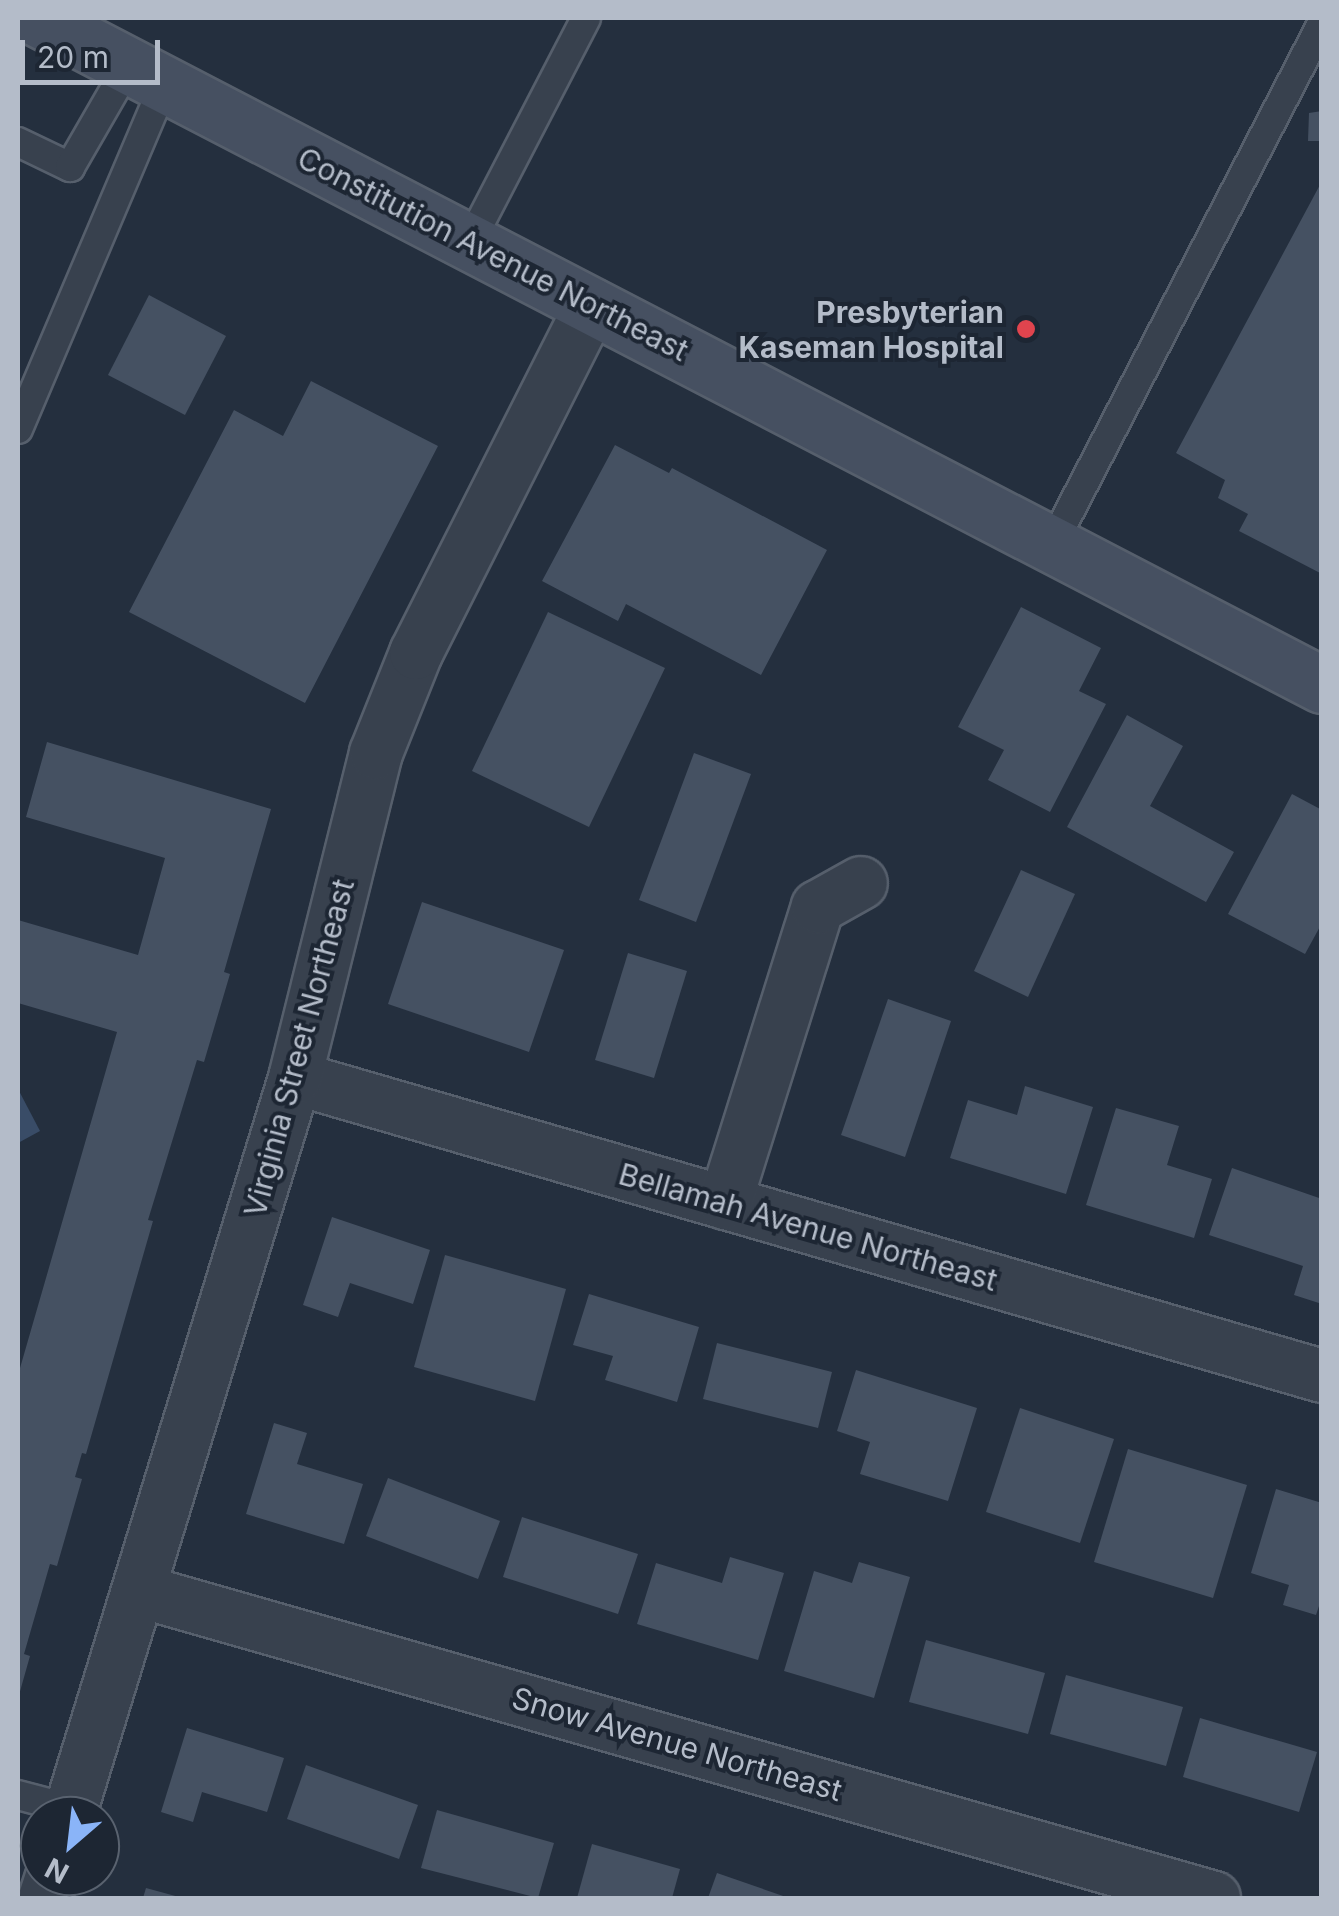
<!DOCTYPE html>
<style>
body{margin:0}
#map{position:relative;width:1339px;height:1916px;overflow:hidden;background:#242f3e;font-family:Inter,sans-serif}
div>[style]{position:absolute}
.water>*{inset:0;background:#394c67}
.building>*{inset:0;background:#455162}
.roads{filter:drop-shadow(2px 0 #565f6c) drop-shadow(-2px 0 #565f6c) drop-shadow(0 2px #565f6c) drop-shadow(0 -2px #565f6c)}
.lane>*{height:28px;margin:-14px;padding:0 14px;transform-origin:14px;border-radius:14px;background:#38414e}
.street>*{height:52px;margin:-26px;padding:0 26px;transform-origin:26px;border-radius:26px;background:#38414e}
.secondary>*{height:55px;margin:-27.5px;padding:0 27.5px;transform-origin:27.5px;border-radius:27.5px;background:#465061}
.dots>*{width:28px;height:28px;translate:-50% -50%;box-sizing:border-box;border:5px solid #1d2633;border-radius:50%}
span{translate:-50% -50%;white-space:nowrap;text-align:center;line-height:1.15;-webkit-text-stroke:8px #1d2633;paint-order:stroke}
.street-label{font-size:30px;color:#b4bcc9}
.poi-label{font-size:30px;color:#b4bcc9;font-weight:700}
.right{translate:-100% -50%;text-align:right}
.frame{position:absolute;inset:0;border:20px solid #b4bcc9;pointer-events:none}
.north{position:absolute;left:20px;top:1796px;width:100px;height:100px;box-sizing:border-box;background:#1d2633;border:2px solid #59626f;border-radius:50%;rotate:208deg;font-size:28px;font-weight:700;line-height:40px;text-align:center;color:#b4bcc9}
.north::after{content:'';display:block;margin:auto;width:35px;height:45px;background:#8ab4f8;clip-path:polygon(50% 0,100% 100%,50% 72%,0 100%)}
.scale{position:absolute;left:20px;top:40px;width:140px;height:45px;box-sizing:border-box;border:5px solid #b4bcc9;border-top:0;padding-left:12px;font-size:30px;line-height:35px;white-space:nowrap;color:#b4bcc9;-webkit-text-stroke:8px #1d2633;paint-order:stroke}
</style>
<div id="map">
<div class="water">
<i style="clip-path:polygon(18px 1089px,40px 1131px,18px 1143px)"></i>
</div>
<div class="building">
<i style="clip-path:polygon(1322px 111px,1322px 141px,1308px 141px,1309px 113px)"></i>
<i style="clip-path:polygon(1322px 181px,1322px 574px,1239px 531px,1248px 514px,1218px 498px,1225px 480px,1176px 453px)"></i>
<i style="clip-path:polygon(149px 295px,226px 336px,185px 415px,108px 375px)"></i>
<i style="clip-path:polygon(311px 381px,438px 446px,305px 703px,129px 612px,234px 410px,283px 436px)"></i>
<i style="clip-path:polygon(615px 445px,669px 473px,672px 468px,827px 550px,761px 675px,626px 604px,618px 621px,542px 581px)"></i>
<i style="clip-path:polygon(1021px 607px,1101px 648px,1079px 691px,1106px 704px,1050px 812px,988px 780px,1004px 750px,958px 727px)"></i>
<i style="clip-path:polygon(548px 612px,665px 668px,589px 827px,472px 771px)"></i>
<i style="clip-path:polygon(1127px 715px,1183px 746px,1150px 806px,1234px 852px,1206px 902px,1067px 827px)"></i>
<i style="clip-path:polygon(47px 742px,271px 809px,224px 972px,230px 974px,204px 1062px,197px 1060px,148px 1220px,153px 1221px,86px 1454px,82px 1453px,75px 1477px,82px 1479px,57px 1566px,50px 1564px,24px 1654px,30px 1656px,19px 1695px,18px 1375px,117px 1032px,18px 1003px,18px 920px,138px 955px,165px 858px,26px 817px)"></i>
<i style="clip-path:polygon(694px 753px,751px 774px,696px 922px,639px 900px)"></i>
<i style="clip-path:polygon(1292px 794px,1322px 810px,1322px 923px,1305px 954px,1228px 914px)"></i>
<i style="clip-path:polygon(1021px 870px,1075px 894px,1028px 997px,974px 971px)"></i>
<i style="clip-path:polygon(422px 902px,564px 950px,529px 1052px,388px 1004px)"></i>
<i style="clip-path:polygon(628px 953px,687px 971px,654px 1078px,595px 1060px)"></i>
<i style="clip-path:polygon(888px 999px,951px 1021px,905px 1157px,841px 1135px)"></i>
<i style="clip-path:polygon(1025px 1086px,1093px 1107px,1066px 1194px,950px 1158px,968px 1100px,1017px 1115px)"></i>
<i style="clip-path:polygon(1116px 1108px,1179px 1126px,1167px 1165px,1212px 1179px,1194px 1238px,1086px 1205px)"></i>
<i style="clip-path:polygon(1232px 1168px,1322px 1199px,1322px 1304px,1294px 1295px,1303px 1266px,1209px 1235px)"></i>
<i style="clip-path:polygon(332px 1217px,430px 1250px,413px 1304px,350px 1283px,338px 1317px,303px 1305px)"></i>
<i style="clip-path:polygon(445px 1255px,566px 1289px,535px 1401px,414px 1367px)"></i>
<i style="clip-path:polygon(589px 1294px,699px 1327px,677px 1402px,605px 1380px,613px 1356px,573px 1345px)"></i>
<i style="clip-path:polygon(717px 1343px,832px 1372px,818px 1428px,703px 1399px)"></i>
<i style="clip-path:polygon(856px 1370px,977px 1408px,948px 1501px,860px 1474px,870px 1442px,837px 1431px)"></i>
<i style="clip-path:polygon(1020px 1408px,1114px 1439px,1080px 1543px,986px 1512px)"></i>
<i style="clip-path:polygon(274px 1423px,307px 1433px,297px 1464px,363px 1484px,344px 1544px,246px 1514px)"></i>
<i style="clip-path:polygon(1128px 1449px,1247px 1485px,1213px 1598px,1094px 1562px)"></i>
<i style="clip-path:polygon(388px 1478px,500px 1521px,478px 1579px,366px 1536px)"></i>
<i style="clip-path:polygon(1276px 1489px,1322px 1503px,1322px 1597px,1316px 1615px,1283px 1605px,1289px 1585px,1251px 1573px)"></i>
<i style="clip-path:polygon(522px 1517px,638px 1554px,618px 1614px,503px 1577px)"></i>
<i style="clip-path:polygon(730px 1557px,784px 1573px,758px 1660px,637px 1624px,656px 1563px,722px 1583px)"></i>
<i style="clip-path:polygon(859px 1562px,910px 1577px,874px 1698px,784px 1671px,814px 1571px,852px 1583px)"></i>
<i style="clip-path:polygon(926px 1640px,1045px 1673px,1028px 1734px,909px 1702px)"></i>
<i style="clip-path:polygon(1066px 1675px,1183px 1707px,1166px 1766px,1050px 1734px)"></i>
<i style="clip-path:polygon(1200px 1718px,1317px 1752px,1299px 1812px,1183px 1777px)"></i>
<i style="clip-path:polygon(187px 1728px,284px 1758px,267px 1812px,202px 1792px,193px 1822px,161px 1812px)"></i>
<i style="clip-path:polygon(306px 1765px,418px 1805px,399px 1859px,287px 1819px)"></i>
<i style="clip-path:polygon(437px 1810px,554px 1843px,538px 1898px,421px 1868px)"></i>
<i style="clip-path:polygon(592px 1844px,680px 1869px,672px 1898px,577px 1898px)"></i>
<i style="clip-path:polygon(717px 1873px,789px 1898px,708px 1898px)"></i>
<i style="clip-path:polygon(146px 1888px,179px 1897px,179px 1898px,143px 1898px)"></i>
</div>
<div class="roads">
<div class="lane">
<i style="left:18px;top:142px;width:58px;rotate:25.7deg"></i>
<i style="left:70px;top:167px;width:118px;rotate:-60deg"></i>
<i style="left:470px;top:242px;width:252px;rotate:-62.6deg"></i>
<i style="left:18px;top:429px;width:376px;rotate:-67deg"></i>
<i style="left:1052px;top:545px;width:587px;rotate:-62.61deg"></i>
<i style="left:18px;top:1795px;width:55px;rotate:14.8deg"></i>
</div>
<div class="street">
<i style="left:295px;top:1078px;width:1069px;rotate:16.18deg"></i>
<i style="left:725px;top:1203px;width:310px;rotate:-72.6deg"></i>
<i style="left:818px;top:907px;width:49px;rotate:-29.2deg"></i>
<i style="left:140px;top:1591px;width:1117px;rotate:15.95deg"></i>
<i style="left:69px;top:1816px;width:772px;rotate:-72.97deg"></i>
<i style="left:295px;top:1078px;width:335px;rotate:-76deg"></i>
<i style="left:376px;top:753px;width:108px;rotate:-68.2deg"></i>
<i style="left:416px;top:653px;width:390px;rotate:-63.2deg"></i>
<i style="left:45px;top:1898px;width:23px;rotate:-72deg"></i>
</div>
<div class="secondary">
<i style="left:37px;top:18px;width:1448px;rotate:27.43deg"></i>
</div>
</div>
<div class="dots">
<i style="left:1026px;top:329px;background:#e0444e"></i>
</div>
<div class="street-label">
<span style="left:493px;top:254px;rotate:27deg">Constitution Avenue Northeast</span>
<span style="left:299px;top:1048px;rotate:-75deg">Virginia Street Northeast</span>
<span style="left:808px;top:1227px;rotate:16deg">Bellamah Avenue Northeast</span>
<span style="left:677px;top:1744px;rotate:16deg">Snow Avenue Northeast</span>
</div>
<div class="poi-label">
<span class="right" style="left:1004px;top:329px">Presbyterian<br>Kaseman Hospital</span>
</div>
<div class="frame"></div>
<div class="north">N</div>
<div class="scale">20 m</div>
</div>
